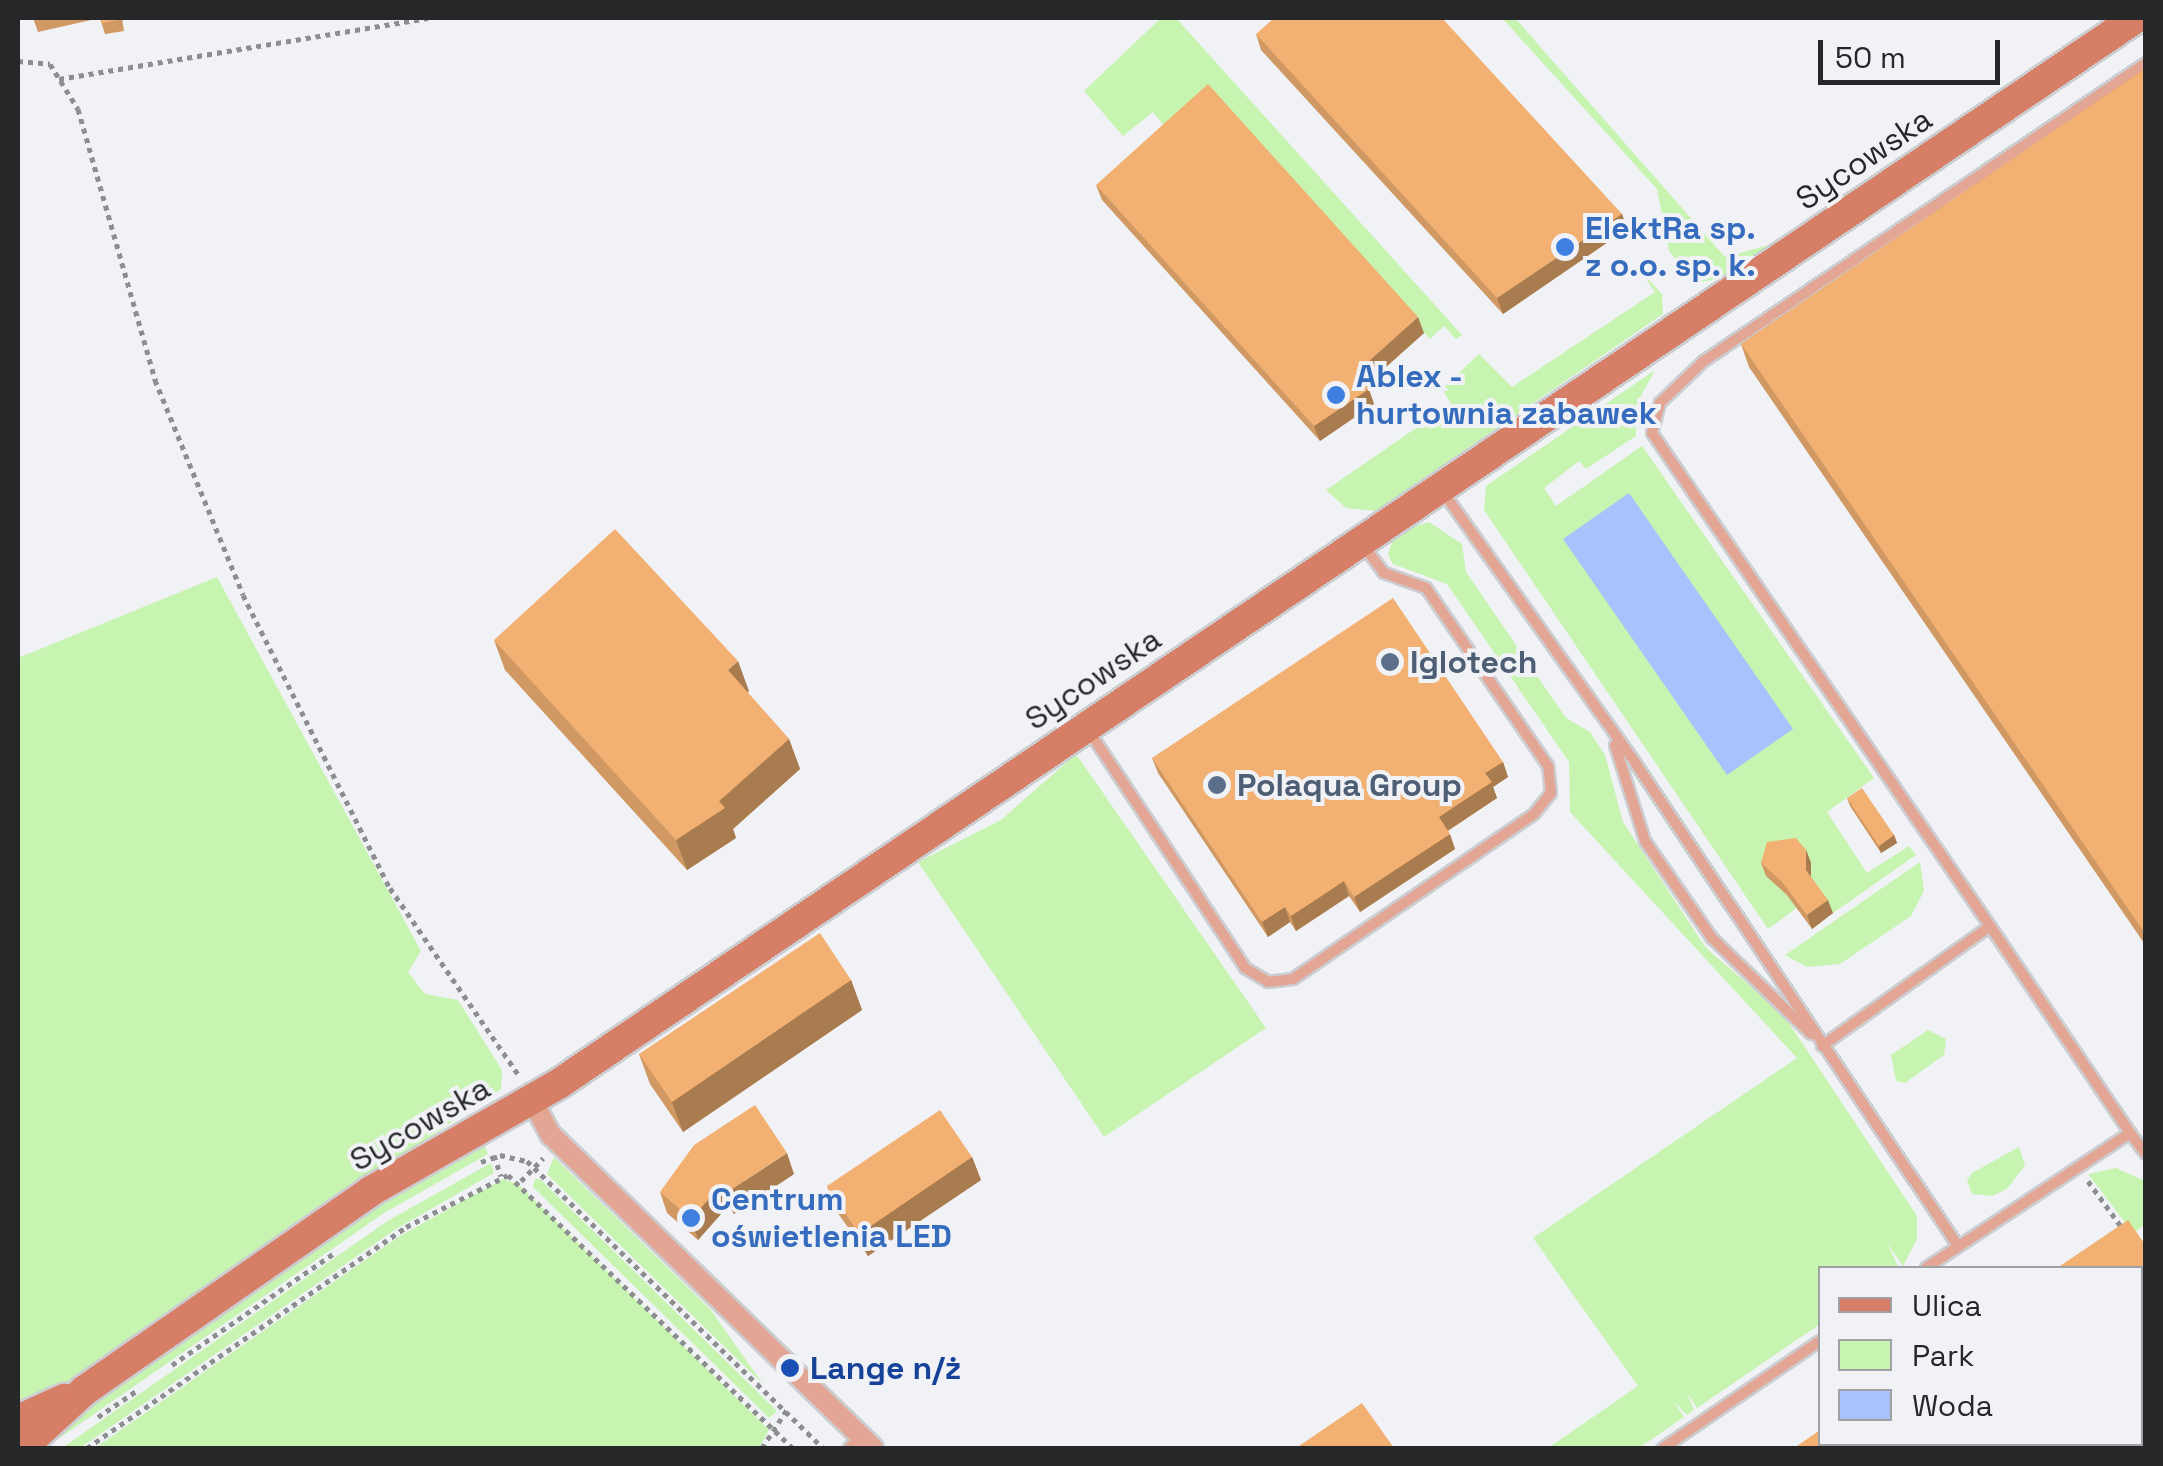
<!DOCTYPE html>
<meta charset="utf-8">
<style>
body{margin:0}
#map{position:relative;width:2163px;height:1466px;overflow:hidden;background:#f1f2f6;font-family:"Space Grotesk",sans-serif}
div>[style]{position:absolute}
.green>*{inset:0;background:#c7f4b0}
.water>*{inset:0;background:#a6c3fd}
.path>*{height:5px;margin-top:-2.5px;transform-origin:0;background:repeating-linear-gradient(90deg,#8d8e90 0 5px,transparent 0 10px)}
.roads{filter:drop-shadow(2px 0 #cccdd1) drop-shadow(-2px 0 #cccdd1) drop-shadow(0 2px #cccdd1) drop-shadow(0 -2px #cccdd1)}
.lane>*{height:10px;margin:-5px;padding:0 5px;transform-origin:5px;border-radius:5px;background:#e3a695}
.street>*{height:20px;margin:-10px;padding:0 10px;transform-origin:10px;border-radius:10px;background:#e3a695}
.secondary>*{height:30px;margin:-15px;padding:0 15px;transform-origin:15px;border-radius:15px;background:#d77e67}
.wall>*{inset:0;background:#d09862}
.shaded-wall>*{inset:0;background:#a97c50}
.building>*{inset:0;background:#f2b172}
.dots>*{width:28px;height:28px;translate:-50% -50%;box-sizing:border-box;border:5px solid #f1f2f6;border-radius:50%}
span{translate:-50% -50%;white-space:nowrap;text-align:center;line-height:1.15;-webkit-text-stroke:8px #f1f2f6;paint-order:stroke}
.street-label{font-size:32px;color:#262728}
.shop-label{font-size:32px;color:#366cbe;font-weight:700}
.left{translate:0 -50%;text-align:left}
.service-label{font-size:32px;color:#4e5e75;font-weight:700}
.transit-label{font-size:32px;color:#164399;font-weight:700}
.frame{position:absolute;inset:0;border:20px solid #262728;pointer-events:none}
.legend{position:absolute;left:1818px;top:1266px;width:325px;height:180px;box-sizing:border-box;background:#f1f2f6;border:2px solid #a0a1a4;margin:0;padding:12px 18px;list-style:none;font-size:30px;color:#262728}
.legend li{display:flex;align-items:center;gap:20px;height:50px}
.legend b{width:50px;border:2px solid #a0a1a4}
.scale{position:absolute;left:1818px;top:40px;width:182px;height:45px;box-sizing:border-box;border:5px solid #262728;border-top:0;padding-left:12px;font-size:30px;line-height:35px;white-space:nowrap;color:#262728;-webkit-text-stroke:8px #f1f2f6;paint-order:stroke}
</style>
<div id="map">
<div class="green">
<i style="clip-path:polygon(1161px 18px,1176px 18px,1462px 335px,1456px 339px,1444px 326px,1430px 339px,1214px 100px,1172px 136px,1153px 112px,1123px 136px,1084px 91px)"></i>
<i style="clip-path:polygon(1502px 18px,1515px 18px,1725px 257px,1769px 245px,1725px 278px,1695px 283px,1669px 251px,1657px 189px)"></i>
<i style="clip-path:polygon(1639px 269px,1662px 294px,1663px 314px,1376px 511px,1346px 508px,1326px 490px,1451px 404px,1442px 389px,1479px 354px,1512px 387px,1655px 292px)"></i>
<i style="clip-path:polygon(1655px 370px,1636px 405px,1636px 436px,1586px 469px,1579px 461px,1544px 488px,1556px 506px,1642px 446px,1874px 778px,1827px 812px,1867px 873px,1909px 846px,1916px 855px,1833px 913px,1817px 893px,1768px 929px,1484px 510px,1486px 486px)"></i>
<i style="clip-path:polygon(1429px 522px,1462px 544px,1466px 572px,1566px 718px,1590px 732px,1605px 755px,1623px 822px,1706px 948px,1783px 1014px,1917px 1216px,1917px 1239px,1903px 1266px,1887px 1243px,1899px 1268px,1820px 1268px,1820px 1324px,1697px 1408px,1687px 1393px,1694px 1410px,1687px 1415px,1674px 1402px,1684px 1417px,1639px 1448px,1548px 1448px,1638px 1386px,1533px 1238px,1797px 1058px,1570px 812px,1569px 762px,1447px 584px,1393px 564px,1388px 555px,1394px 533px)"></i>
<i style="clip-path:polygon(217px 577px,421px 951px,408px 972px,425px 994px,458px 1000px,502px 1070px,501px 1089px,61px 1387px,18px 1405px,18px 658px)"></i>
<i style="clip-path:polygon(1076px 754px,1266px 1028px,1104px 1137px,918px 862px,1001px 820px)"></i>
<i style="clip-path:polygon(1920px 862px,1924px 891px,1911px 916px,1840px 964px,1807px 967px,1785px 955px)"></i>
<i style="clip-path:polygon(1928px 1030px,1946px 1039px,1944px 1055px,1905px 1083px,1896px 1081px,1891px 1055px)"></i>
<i style="clip-path:polygon(482px 1141px,488px 1154px,384px 1213px,48px 1446px,44px 1440px,90px 1402px,376px 1204px)"></i>
<i style="clip-path:polygon(2019px 1147px,2025px 1165px,2007px 1189px,1992px 1196px,1972px 1194px,1967px 1180px,1972px 1173px)"></i>
<i style="clip-path:polygon(554px 1157px,710px 1309px,763px 1384px,547px 1174px)"></i>
<i style="clip-path:polygon(491px 1163px,494px 1173px,396px 1229px,80px 1448px,62px 1448px,389px 1220px)"></i>
<i style="clip-path:polygon(2116px 1168px,2145px 1181px,2145px 1225px,2133px 1233px,2088px 1174px)"></i>
<i style="clip-path:polygon(503px 1179px,518px 1184px,769px 1430px,759px 1448px,95px 1448px,400px 1236px)"></i>
<i style="clip-path:polygon(535px 1179px,540px 1179px,777px 1411px,769px 1418px,533px 1187px)"></i>
</div>
<div class="water">
<i style="clip-path:polygon(1629px 493px,1793px 729px,1727px 775px,1563px 539px)"></i>
</div>
<div class="path">
<i style="left:18px;top:61px;width:32px;rotate:5deg"></i>
<i style="left:50px;top:64px;width:53px;rotate:58.1deg"></i>
<i style="left:78px;top:109px;width:282px;rotate:74.1deg"></i>
<i style="left:155px;top:380px;width:232px;rotate:67.7deg"></i>
<i style="left:243px;top:595px;width:328px;rotate:63.4deg"></i>
<i style="left:390px;top:888px;width:229px;rotate:55.5deg"></i>
<i style="left:59px;top:79px;width:374px;rotate:-9.4deg"></i>
<i style="left:494px;top:1155px;width:22px;rotate:72deg"></i>
<i style="left:481px;top:1162px;width:20px;rotate:-20deg"></i>
<i style="left:500px;top:1155px;width:28px;rotate:13deg"></i>
<i style="left:527px;top:1161px;width:412px;rotate:44.1deg"></i>
<i style="left:521px;top:1181px;width:32px;rotate:-46deg"></i>
<i style="left:2088px;top:1181px;width:59px;rotate:53.9deg"></i>
<i style="left:172px;top:1365px;width:199px;rotate:-34.6deg"></i>
<i style="left:98px;top:1417px;width:50px;rotate:-34.3deg"></i>
<i style="left:87px;top:1448px;width:388px;rotate:-34.7deg"></i>
<i style="left:406px;top:1227px;width:114px;rotate:-27deg"></i>
<i style="left:508px;top:1175px;width:395px;rotate:43.8deg"></i>
<i style="left:762px;top:1448px;width:48px;rotate:-57deg"></i>
</div>
<div class="roads">
<div class="lane">
<i style="left:1443px;top:492px;width:334px;rotate:54.6deg"></i>
<i style="left:1636px;top:764px;width:580px;rotate:56.26deg"></i>
<i style="left:1089px;top:731px;width:284px;rotate:56.6deg"></i>
<i style="left:1245px;top:968px;width:27px;rotate:31deg"></i>
<i style="left:1268px;top:982px;width:25px;rotate:-7deg"></i>
<i style="left:1293px;top:979px;width:292px;rotate:-34.4deg"></i>
<i style="left:1534px;top:814px;width:27px;rotate:-51deg"></i>
<i style="left:1551px;top:793px;width:27px;rotate:-96deg"></i>
<i style="left:1548px;top:766px;width:216px;rotate:-124.4deg"></i>
<i style="left:1426px;top:588px;width:45px;rotate:-160.3deg"></i>
<i style="left:1384px;top:573px;width:35px;rotate:-127deg"></i>
<i style="left:1615px;top:745px;width:101px;rotate:72.6deg"></i>
<i style="left:1645px;top:841px;width:118px;rotate:55.4deg"></i>
<i style="left:1712px;top:938px;width:138px;rotate:44.1deg"></i>
<i style="left:1990px;top:926px;width:250px;rotate:55.9deg"></i>
<i style="left:1822px;top:1046px;width:206px;rotate:-35.5deg"></i>
<i style="left:1990px;top:926px;width:598px;rotate:-124.43deg"></i>
<i style="left:1652px;top:433px;width:31px;rotate:-75deg"></i>
<i style="left:1660px;top:403px;width:61px;rotate:-43.7deg"></i>
<i style="left:1704px;top:361px;width:533px;rotate:-33.99deg"></i>
<i style="left:1926px;top:1268px;width:245px;rotate:-33.5deg"></i>
<i style="left:2130px;top:1133px;width:26px;rotate:53deg"></i>
<i style="left:849px;top:1448px;width:16px;rotate:-45deg"></i>
<i style="left:1663px;top:1448px;width:190px;rotate:-34.3deg"></i>
</div>
<div class="street">
<i style="left:532px;top:1100px;width:40px;rotate:62deg"></i>
<i style="left:551px;top:1135px;width:449px;rotate:44.2deg"></i>
</div>
<div class="secondary">
<i style="left:18px;top:1420px;width:51px;rotate:-24.5deg"></i>
<i style="left:22px;top:1448px;width:86px;rotate:-42.6deg"></i>
<i style="left:85px;top:1390px;width:348px;rotate:-34.8deg"></i>
<i style="left:371px;top:1191px;width:218px;rotate:-29.7deg"></i>
<i style="left:560px;top:1083px;width:1902px;rotate:-34.05deg"></i>
</div>
</div>
<div class="wall">
<i style="clip-path:polygon(33px 18px,122px 18px,124px 31px,105px 34px,100px 18px,38px 32px)"></i>
<i style="clip-path:polygon(1256px 34px,1622px 214px,1627px 229px,1503px 314px,1261px 50px)"></i>
<i style="clip-path:polygon(2146px 68px,2146px 946px,1749px 367px,1741px 344px)"></i>
<i style="clip-path:polygon(1096px 185px,1424px 333px,1366px 384px,1374px 404px,1320px 441px,1102px 200px)"></i>
<i style="clip-path:polygon(494px 640px,749px 691px,747px 692px,789px 739px,800px 769px,733px 829px,736px 838px,687px 870px,505px 670px)"></i>
<i style="clip-path:polygon(1152px 758px,1503px 762px,1508px 777px,1493px 787px,1497px 798px,1448px 831px,1455px 849px,1360px 912px,1349px 896px,1296px 931px,1290px 922px,1268px 937px,1158px 773px)"></i>
<i style="clip-path:polygon(1847px 798px,1894px 835px,1897px 843px,1881px 853px,1850px 806px)"></i>
<i style="clip-path:polygon(1806px 850px,1811px 863px,1811px 877px,1833px 913px,1812px 929px,1787px 895px,1766px 876px,1761px 863px)"></i>
<i style="clip-path:polygon(851px 980px,862px 1010px,683px 1132px,650px 1084px,639px 1054px)"></i>
<i style="clip-path:polygon(972px 1157px,981px 1180px,868px 1256px,835px 1209px,827px 1186px)"></i>
<i style="clip-path:polygon(794px 1174px,734px 1214px,728px 1206px,698px 1240px,667px 1213px,660px 1192px)"></i>
</div>
<div class="shaded-wall">
<i style="clip-path:polygon(1622px 214px,1627px 229px,1503px 314px,1497px 298px)"></i>
<i style="clip-path:polygon(1418px 317px,1424px 333px,1365px 386px,1359px 370px)"></i>
<i style="clip-path:polygon(1369px 389px,1374px 404px,1320px 441px,1314px 426px)"></i>
<i style="clip-path:polygon(738px 661px,749px 691px,739px 700px,728px 670px)"></i>
<i style="clip-path:polygon(789px 739px,800px 769px,733px 829px,736px 838px,687px 870px,676px 840px)"></i>
<i style="clip-path:polygon(1503px 762px,1508px 777px,1493px 787px,1497px 798px,1444px 833px,1439px 817px,1485px 773px)"></i>
<i style="clip-path:polygon(1450px 834px,1455px 849px,1360px 912px,1354px 897px)"></i>
<i style="clip-path:polygon(1894px 835px,1897px 843px,1881px 853px,1879px 846px)"></i>
<i style="clip-path:polygon(1806px 850px,1811px 863px,1811px 884px,1806px 870px)"></i>
<i style="clip-path:polygon(1344px 881px,1349px 896px,1296px 931px,1291px 916px)"></i>
<i style="clip-path:polygon(1828px 900px,1833px 913px,1812px 929px,1807px 915px)"></i>
<i style="clip-path:polygon(1285px 907px,1290px 922px,1268px 937px,1262px 922px)"></i>
<i style="clip-path:polygon(851px 980px,862px 1010px,683px 1132px,672px 1102px)"></i>
<i style="clip-path:polygon(787px 1153px,794px 1174px,734px 1214px,726px 1193px)"></i>
<i style="clip-path:polygon(972px 1157px,981px 1180px,868px 1256px,859px 1234px)"></i>
<i style="clip-path:polygon(721px 1185px,728px 1206px,698px 1240px,691px 1219px)"></i>
</div>
<div class="building">
<i style="clip-path:polygon(100px 18px,120px 18px,120px 20px,101px 23px)"></i>
<i style="clip-path:polygon(1274px 18px,1442px 18px,1622px 214px,1497px 298px,1256px 34px)"></i>
<i style="clip-path:polygon(2146px 68px,2146px 935px,1741px 344px)"></i>
<i style="clip-path:polygon(1208px 84px,1418px 317px,1359px 370px,1369px 389px,1314px 426px,1096px 185px)"></i>
<i style="clip-path:polygon(615px 529px,738px 661px,728px 670px,789px 739px,719px 801px,725px 808px,676px 840px,494px 640px)"></i>
<i style="clip-path:polygon(1393px 598px,1503px 762px,1485px 773px,1492px 782px,1439px 817px,1450px 834px,1354px 897px,1344px 881px,1291px 916px,1285px 907px,1262px 922px,1152px 758px)"></i>
<i style="clip-path:polygon(1862px 788px,1894px 835px,1879px 846px,1847px 798px)"></i>
<i style="clip-path:polygon(1796px 838px,1806px 850px,1806px 870px,1828px 900px,1807px 915px,1782px 882px,1761px 863px,1767px 842px)"></i>
<i style="clip-path:polygon(820px 933px,851px 980px,672px 1102px,639px 1054px)"></i>
<i style="clip-path:polygon(755px 1105px,787px 1153px,726px 1193px,721px 1185px,691px 1219px,660px 1192px,694px 1145px)"></i>
<i style="clip-path:polygon(940px 1110px,972px 1157px,859px 1234px,827px 1186px)"></i>
<i style="clip-path:polygon(2128px 1220px,2146px 1246px,2146px 1448px,1794px 1448px,1820px 1430px,1820px 1444px,2140px 1444px,2140px 1268px,2057px 1268px)"></i>
<i style="clip-path:polygon(1362px 1403px,1394px 1448px,1296px 1448px)"></i>
</div>
<div class="dots">
<i style="left:1565px;top:247px;background:#3f7fe0"></i>
<i style="left:1336px;top:395px;background:#3f7fe0"></i>
<i style="left:1390px;top:662px;background:#5c6f8a"></i>
<i style="left:1217px;top:785px;background:#5c6f8a"></i>
<i style="left:691px;top:1218px;background:#3f7fe0"></i>
<i style="left:790px;top:1368px;background:#1a4fb4"></i>
</div>
<div class="street-label">
<span style="left:1864px;top:159px;rotate:-34deg">Sycowska</span>
<span style="left:1093px;top:679px;rotate:-34deg">Sycowska</span>
<span style="left:420px;top:1124px;rotate:-30deg">Sycowska</span>
</div>
<div class="shop-label">
<span class="left" style="left:1585px;top:247px">ElektRa sp.<br>z o.o. sp. k.</span>
<span class="left" style="left:1356px;top:395px">Ablex -<br>hurtownia zabawek</span>
<span class="left" style="left:711px;top:1218px">Centrum<br>oświetlenia LED</span>
</div>
<div class="service-label">
<span class="left" style="left:1410px;top:662px">Iglotech</span>
<span class="left" style="left:1237px;top:785px">Polaqua Group</span>
</div>
<div class="transit-label">
<span class="left" style="left:810px;top:1368px">Lange n/ż</span>
</div>
<div class="frame"></div>
<ul class="legend">
<li><b style="height:12px;background:#d77e67"></b>Ulica</li>
<li><b style="height:28px;background:#c7f4b0"></b>Park</li>
<li><b style="height:28px;background:#a6c3fd"></b>Woda</li>
</ul>
<div class="scale">50 m</div>
</div>
